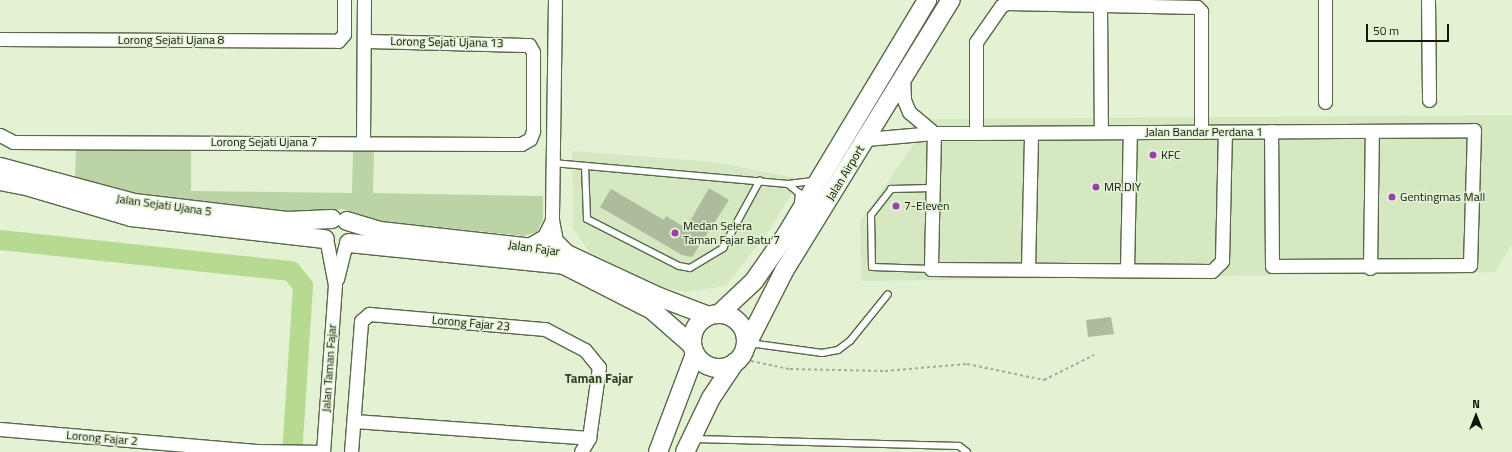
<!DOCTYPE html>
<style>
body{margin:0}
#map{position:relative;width:1512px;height:452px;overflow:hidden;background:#e2f2d2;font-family:"Titillium Web",sans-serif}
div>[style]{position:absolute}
.built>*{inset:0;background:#d5e8c2}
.green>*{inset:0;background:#bcd4a5}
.river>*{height:20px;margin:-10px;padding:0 10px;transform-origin:10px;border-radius:10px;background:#b6da8f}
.building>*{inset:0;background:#acbc9d}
.path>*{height:2px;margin-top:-1px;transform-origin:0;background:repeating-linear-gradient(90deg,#a1ae95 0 3px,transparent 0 6px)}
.roads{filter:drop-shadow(1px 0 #59674b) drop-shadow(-1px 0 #59674b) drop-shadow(0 1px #59674b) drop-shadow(0 -1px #59674b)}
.lane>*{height:6px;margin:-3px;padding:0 3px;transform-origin:3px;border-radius:3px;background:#fff}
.street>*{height:13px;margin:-6.5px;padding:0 6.5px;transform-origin:6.5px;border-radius:6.5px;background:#fff}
.secondary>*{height:18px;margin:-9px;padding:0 9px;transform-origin:9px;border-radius:9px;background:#fff}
.secondary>.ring{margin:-9px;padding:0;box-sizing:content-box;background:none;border:18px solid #fff;border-radius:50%}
.dots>*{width:11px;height:11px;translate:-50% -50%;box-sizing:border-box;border:2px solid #e2f2d2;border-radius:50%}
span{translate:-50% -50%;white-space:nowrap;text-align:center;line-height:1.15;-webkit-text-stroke:3px #e2f2d2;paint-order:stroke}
.street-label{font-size:12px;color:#11170c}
.poi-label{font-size:12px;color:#11170c}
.left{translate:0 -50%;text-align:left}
.neighbourhood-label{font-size:13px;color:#333f25;font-weight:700}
.north{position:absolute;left:1456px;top:396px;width:40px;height:40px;-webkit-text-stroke:3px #e2f2d2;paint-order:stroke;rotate:0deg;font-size:11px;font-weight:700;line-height:16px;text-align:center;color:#11170c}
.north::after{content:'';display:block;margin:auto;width:14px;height:18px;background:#11170c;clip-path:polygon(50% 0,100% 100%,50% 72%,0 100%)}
.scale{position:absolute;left:1366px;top:24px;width:83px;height:18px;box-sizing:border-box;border:2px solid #11170c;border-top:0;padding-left:5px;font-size:12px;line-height:14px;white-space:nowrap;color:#11170c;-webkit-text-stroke:3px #e2f2d2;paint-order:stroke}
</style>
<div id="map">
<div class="built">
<i style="clip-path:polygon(1512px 115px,1512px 244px,1495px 272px,861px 281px,860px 222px,931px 119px)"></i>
<i style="clip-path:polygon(572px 151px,714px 162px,801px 179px,766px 235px,725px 286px,686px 292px,664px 288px,589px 252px,573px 228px)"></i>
</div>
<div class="green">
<i style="clip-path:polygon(76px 149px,191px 149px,191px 191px,352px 193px,353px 149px,374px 150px,373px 193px,543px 196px,543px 219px,537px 232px,524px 236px,372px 220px,342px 209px,313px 215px,166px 200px,127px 193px,75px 177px)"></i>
</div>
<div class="river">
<i style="left:0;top:240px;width:293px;rotate:6.1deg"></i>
<i style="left:291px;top:271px;width:19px;rotate:51deg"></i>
<i style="left:303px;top:286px;width:156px;rotate:93.7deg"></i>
</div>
<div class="building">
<i style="clip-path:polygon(709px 188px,729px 200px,692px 257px,682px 255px,600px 207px,611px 189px,664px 220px,666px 216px,686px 228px)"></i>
<i style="clip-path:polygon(1111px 317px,1114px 334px,1088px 337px,1086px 320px)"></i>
</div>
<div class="path">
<i style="left:751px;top:361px;width:40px;rotate:12deg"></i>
<i style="left:790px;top:369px;width:95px;rotate:1.2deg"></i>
<i style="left:885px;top:371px;width:82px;rotate:-4.9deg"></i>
<i style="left:967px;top:364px;width:79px;rotate:11.7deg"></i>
<i style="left:1044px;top:380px;width:56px;rotate:-26.6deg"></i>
</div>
<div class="roads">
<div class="lane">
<i style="left:553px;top:163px;width:236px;rotate:5.1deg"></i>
<i style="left:788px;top:184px;width:25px;rotate:-7deg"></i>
<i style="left:585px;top:166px;width:53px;rotate:87.8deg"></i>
<i style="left:587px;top:219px;width:103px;rotate:27.1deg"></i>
<i style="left:679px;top:266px;width:11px;rotate:10deg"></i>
<i style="left:690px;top:268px;width:39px;rotate:-31deg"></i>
<i style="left:723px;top:248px;width:77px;rotate:-61.4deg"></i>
<i style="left:789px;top:185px;width:13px;rotate:39deg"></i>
<i style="left:799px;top:193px;width:9px;rotate:96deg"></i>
<i style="left:931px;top:269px;width:59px;rotate:-178.1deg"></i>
<i style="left:872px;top:267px;width:52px;rotate:-91.1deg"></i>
<i style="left:871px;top:215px;width:33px;rotate:-52deg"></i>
<i style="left:891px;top:189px;width:42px;rotate:-1.4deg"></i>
<i style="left:749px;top:343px;width:74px;rotate:7.8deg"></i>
<i style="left:822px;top:353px;width:16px;rotate:-11deg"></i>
<i style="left:838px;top:350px;width:15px;rotate:-37deg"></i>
<i style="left:850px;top:341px;width:60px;rotate:-51deg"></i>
<i style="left:695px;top:439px;width:264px;rotate:1.5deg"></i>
<i style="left:959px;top:446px;width:10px;rotate:37deg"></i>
</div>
<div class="street">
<i style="left:555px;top:0;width:220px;rotate:90.8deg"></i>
<i style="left:552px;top:220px;width:20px;rotate:79deg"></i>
<i style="left:556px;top:240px;width:20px;rotate:45deg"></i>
<i style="left:1428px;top:0;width:100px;rotate:89.4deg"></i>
<i style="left:1100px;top:4px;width:128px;rotate:89.6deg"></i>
<i style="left:0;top:39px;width:338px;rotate:0.3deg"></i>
<i style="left:338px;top:41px;width:9px;rotate:-49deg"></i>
<i style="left:344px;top:34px;width:34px;rotate:-90deg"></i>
<i style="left:903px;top:78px;width:22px;rotate:87deg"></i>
<i style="left:904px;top:100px;width:13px;rotate:67deg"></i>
<i style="left:909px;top:112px;width:33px;rotate:40deg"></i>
<i style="left:1325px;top:102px;width:102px;rotate:-90deg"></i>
<i style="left:934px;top:133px;width:136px;rotate:91.3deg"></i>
<i style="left:931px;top:269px;width:281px;rotate:0.4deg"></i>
<i style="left:1212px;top:271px;width:14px;rotate:-45deg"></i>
<i style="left:1222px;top:261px;width:129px;rotate:-88.7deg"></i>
<i style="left:976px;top:133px;width:91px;rotate:-90deg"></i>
<i style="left:976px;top:42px;width:44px;rotate:-55.2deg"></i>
<i style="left:1001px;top:6px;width:7px;rotate:-27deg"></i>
<i style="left:1007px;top:3px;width:190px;rotate:1.2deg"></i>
<i style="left:1197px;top:7px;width:6px;rotate:45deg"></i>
<i style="left:1201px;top:11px;width:121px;rotate:90deg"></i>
<i style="left:0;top:135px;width:15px;rotate:28deg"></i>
<i style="left:13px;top:142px;width:508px;rotate:0.23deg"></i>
<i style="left:521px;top:144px;width:10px;rotate:-29deg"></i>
<i style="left:530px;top:139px;width:9px;rotate:-69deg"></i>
<i style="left:533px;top:131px;width:79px;rotate:-90deg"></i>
<i style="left:533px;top:52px;width:8px;rotate:-120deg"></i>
<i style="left:529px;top:45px;width:165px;rotate:-178.6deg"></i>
<i style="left:866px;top:139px;width:68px;rotate:-5deg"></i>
<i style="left:934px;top:133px;width:42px"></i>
<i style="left:976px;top:133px;width:498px;rotate:-0.3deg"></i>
<i style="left:1474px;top:130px;width:135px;rotate:91.7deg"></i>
<i style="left:1470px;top:265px;width:198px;rotate:179.7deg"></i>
<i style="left:1272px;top:266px;width:135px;rotate:-90.4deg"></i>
<i style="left:363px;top:142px;width:142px;rotate:-89.6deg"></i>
<i style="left:527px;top:246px;width:20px;rotate:-30deg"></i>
<i style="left:544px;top:236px;width:18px;rotate:-63deg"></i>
<i style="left:1370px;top:268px;width:137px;rotate:-89.2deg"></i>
<i style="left:1028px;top:269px;width:136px;rotate:-88.7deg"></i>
<i style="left:1127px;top:270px;width:138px;rotate:-88.8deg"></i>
<i style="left:337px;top:279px;width:34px;rotate:-76deg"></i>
<i style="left:354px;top:421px;width:236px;rotate:4.1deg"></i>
<i style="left:0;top:429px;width:260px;rotate:4.9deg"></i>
<i style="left:259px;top:451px;width:64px;rotate:0.9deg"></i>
<i style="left:323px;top:452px;width:167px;rotate:-85.9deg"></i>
<i style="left:335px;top:285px;width:43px;rotate:-100.8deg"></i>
<i style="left:351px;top:452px;width:131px;rotate:-85.6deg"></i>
<i style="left:361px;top:321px;width:11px;rotate:-41deg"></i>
<i style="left:369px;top:314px;width:177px;rotate:4.9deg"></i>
<i style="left:545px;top:329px;width:45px;rotate:27.7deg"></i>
<i style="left:585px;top:350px;width:22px;rotate:51deg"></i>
<i style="left:599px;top:367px;width:72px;rotate:98deg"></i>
<i style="left:589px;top:438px;width:16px;rotate:120deg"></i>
</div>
<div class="secondary">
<i style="left:0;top:167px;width:139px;rotate:15deg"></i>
<i style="left:134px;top:203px;width:154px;rotate:6.7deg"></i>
<i style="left:287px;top:221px;width:45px;rotate:-2.5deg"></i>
<i style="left:0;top:181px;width:31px;rotate:11deg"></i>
<i style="left:30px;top:187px;width:105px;rotate:16.5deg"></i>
<i style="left:131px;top:217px;width:195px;rotate:6.5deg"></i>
<i style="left:347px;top:221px;width:34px;rotate:17deg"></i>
<i style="left:380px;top:231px;width:181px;rotate:6.3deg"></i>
<i style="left:560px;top:251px;width:109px;rotate:24.9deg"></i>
<i style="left:659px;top:297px;width:53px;rotate:20.8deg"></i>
<i style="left:349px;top:243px;width:216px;rotate:5.8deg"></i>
<i style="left:564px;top:265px;width:99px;rotate:27.1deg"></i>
<i style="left:652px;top:310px;width:53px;rotate:41.2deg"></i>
<i style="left:719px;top:314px;width:48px;rotate:-43.3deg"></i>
<i style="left:754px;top:281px;width:56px;rotate:-55.2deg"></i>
<i style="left:786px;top:235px;width:274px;rotate:-59deg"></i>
<i class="ring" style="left:692px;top:314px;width:36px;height:36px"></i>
<i style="left:745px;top:348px;width:86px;rotate:-63.1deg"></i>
<i style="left:784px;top:271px;width:318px;rotate:-58.4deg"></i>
<i style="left:658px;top:452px;width:105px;rotate:-69.3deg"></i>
<i style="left:685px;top:452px;width:60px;rotate:-64.3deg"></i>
<i style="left:711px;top:398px;width:43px;rotate:-56.3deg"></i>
</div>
</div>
<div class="dots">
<i style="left:1153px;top:155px;background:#9a40ac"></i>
<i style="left:1096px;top:187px;background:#9a40ac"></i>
<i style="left:1392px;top:197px;background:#9a40ac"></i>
<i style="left:896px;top:206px;background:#9a40ac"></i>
<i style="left:675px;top:233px;background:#9a40ac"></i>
</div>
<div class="street-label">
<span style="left:171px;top:40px">Lorong Sejati Ujana 8</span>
<span style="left:447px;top:42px;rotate:1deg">Lorong Sejati Ujana 13</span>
<span style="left:1204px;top:132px">Jalan Bandar Perdana 1</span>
<span style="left:264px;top:142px">Lorong Sejati Ujana 7</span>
<span style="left:845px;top:173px;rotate:-59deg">Jalan Airport</span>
<span style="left:164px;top:205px;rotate:8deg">Jalan Sejati Ujana 5</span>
<span style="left:534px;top:248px;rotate:8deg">Jalan Fajar</span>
<span style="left:471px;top:323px;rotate:5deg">Lorong Fajar 23</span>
<span style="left:329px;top:368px;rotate:-86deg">Jalan Taman Fajar</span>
<span style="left:102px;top:438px;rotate:5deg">Lorong Fajar 2</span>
</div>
<div class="poi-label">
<span class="left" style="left:1161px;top:155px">KFC</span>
<span class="left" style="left:1104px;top:187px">MR.DIY</span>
<span class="left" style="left:1400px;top:197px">Gentingmas Mall</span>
<span class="left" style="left:904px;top:206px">7-Eleven</span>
<span class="left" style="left:683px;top:233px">Medan Selera<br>Taman Fajar Batu 7</span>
</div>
<div class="neighbourhood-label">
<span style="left:599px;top:378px">Taman Fajar</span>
</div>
<div class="north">N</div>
<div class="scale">50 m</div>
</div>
